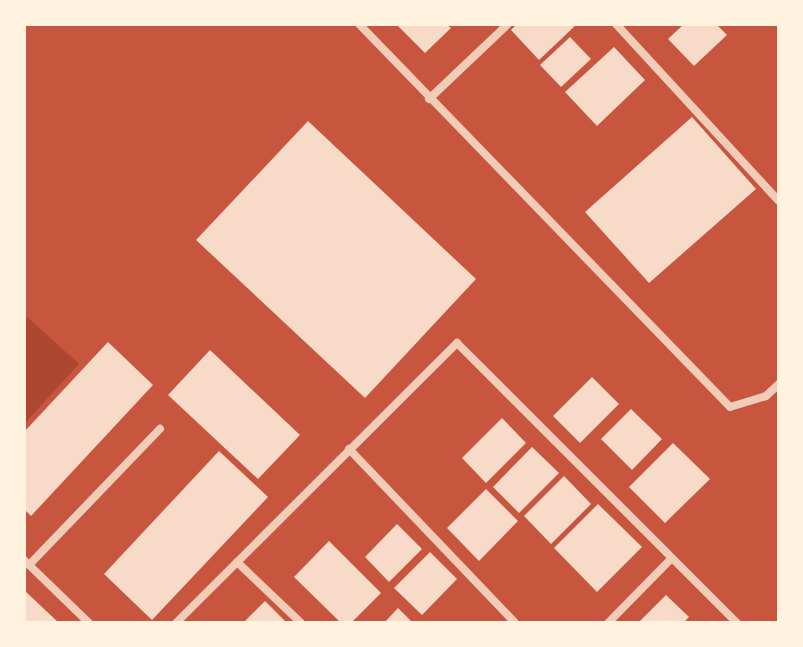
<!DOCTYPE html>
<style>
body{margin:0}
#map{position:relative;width:803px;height:647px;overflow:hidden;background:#c8553d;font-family:"Fira Sans",sans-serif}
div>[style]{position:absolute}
.green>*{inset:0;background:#ae4732}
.building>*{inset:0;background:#f7dbc8}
.minor>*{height:8px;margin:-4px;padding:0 4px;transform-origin:4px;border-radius:4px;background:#f1ccb7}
span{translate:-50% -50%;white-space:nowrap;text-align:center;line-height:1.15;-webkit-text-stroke:8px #fff3e0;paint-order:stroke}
.frame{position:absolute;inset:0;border:26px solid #fff3e0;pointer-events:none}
</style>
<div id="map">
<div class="green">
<i style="clip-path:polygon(24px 314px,79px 364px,24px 424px)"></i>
</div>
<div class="building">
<i style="clip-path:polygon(396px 24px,446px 24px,451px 28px,425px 53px)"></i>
<i style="clip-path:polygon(517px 24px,577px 24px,539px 60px,511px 30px)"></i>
<i style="clip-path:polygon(684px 24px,716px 24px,727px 35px,694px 66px,668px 39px)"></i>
<i style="clip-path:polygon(570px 37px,591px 59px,561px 87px,540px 65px)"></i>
<i style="clip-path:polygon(614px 47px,645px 80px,597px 126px,565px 92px)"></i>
<i style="clip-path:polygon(692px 117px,756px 189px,649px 283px,585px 212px)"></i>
<i style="clip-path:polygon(308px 121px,476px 279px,365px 398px,196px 240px)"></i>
<i style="clip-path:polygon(108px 342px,153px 385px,31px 516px,24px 509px,24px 432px)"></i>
<i style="clip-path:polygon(210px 350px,300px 435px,258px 479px,168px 395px)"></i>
<i style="clip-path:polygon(592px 377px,619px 404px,580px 443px,553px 416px)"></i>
<i style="clip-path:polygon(631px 409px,662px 439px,632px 470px,601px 439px)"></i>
<i style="clip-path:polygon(502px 418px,526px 443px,486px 483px,462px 458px)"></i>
<i style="clip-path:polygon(673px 443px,710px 479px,665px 523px,629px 487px)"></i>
<i style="clip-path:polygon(532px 447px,559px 473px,519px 513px,493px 487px)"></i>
<i style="clip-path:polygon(219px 451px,268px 497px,152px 620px,104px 574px)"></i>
<i style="clip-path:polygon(564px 476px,591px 504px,551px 544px,524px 516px)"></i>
<i style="clip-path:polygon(486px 489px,518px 521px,479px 561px,447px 528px)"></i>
<i style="clip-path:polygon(598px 504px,642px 547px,597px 592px,554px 548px)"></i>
<i style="clip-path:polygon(397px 524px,422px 549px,389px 582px,365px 557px)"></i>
<i style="clip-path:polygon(329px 541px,381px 593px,351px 623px,341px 623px,294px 577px)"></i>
<i style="clip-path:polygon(430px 552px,457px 579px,422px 615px,394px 588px)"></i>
<i style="clip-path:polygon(24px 590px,59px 623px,24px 623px)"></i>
<i style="clip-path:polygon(666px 595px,689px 617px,683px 623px,638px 623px)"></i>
<i style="clip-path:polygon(265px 601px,287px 623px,243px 623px)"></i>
<i style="clip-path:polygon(398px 608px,413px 623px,384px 623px)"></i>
</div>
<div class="minor">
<i style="left:359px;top:24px;width:533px;rotate:45.91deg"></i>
<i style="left:730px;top:407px;width:38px;rotate:-17deg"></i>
<i style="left:766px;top:396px;width:18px;rotate:-43deg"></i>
<i style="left:616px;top:24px;width:241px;rotate:47.4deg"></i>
<i style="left:429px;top:99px;width:109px;rotate:-43.5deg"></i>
<i style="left:349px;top:449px;width:240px;rotate:46.3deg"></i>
<i style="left:24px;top:560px;width:91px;rotate:44.1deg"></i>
<i style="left:237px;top:562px;width:88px;rotate:43.6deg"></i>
<i style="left:29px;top:565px;width:189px;rotate:-46.1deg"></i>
<i style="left:176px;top:623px;width:397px;rotate:-44.9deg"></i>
<i style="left:457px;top:343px;width:396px;rotate:45deg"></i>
<i style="left:608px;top:623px;width:88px;rotate:-45.5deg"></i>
</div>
<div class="frame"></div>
</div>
